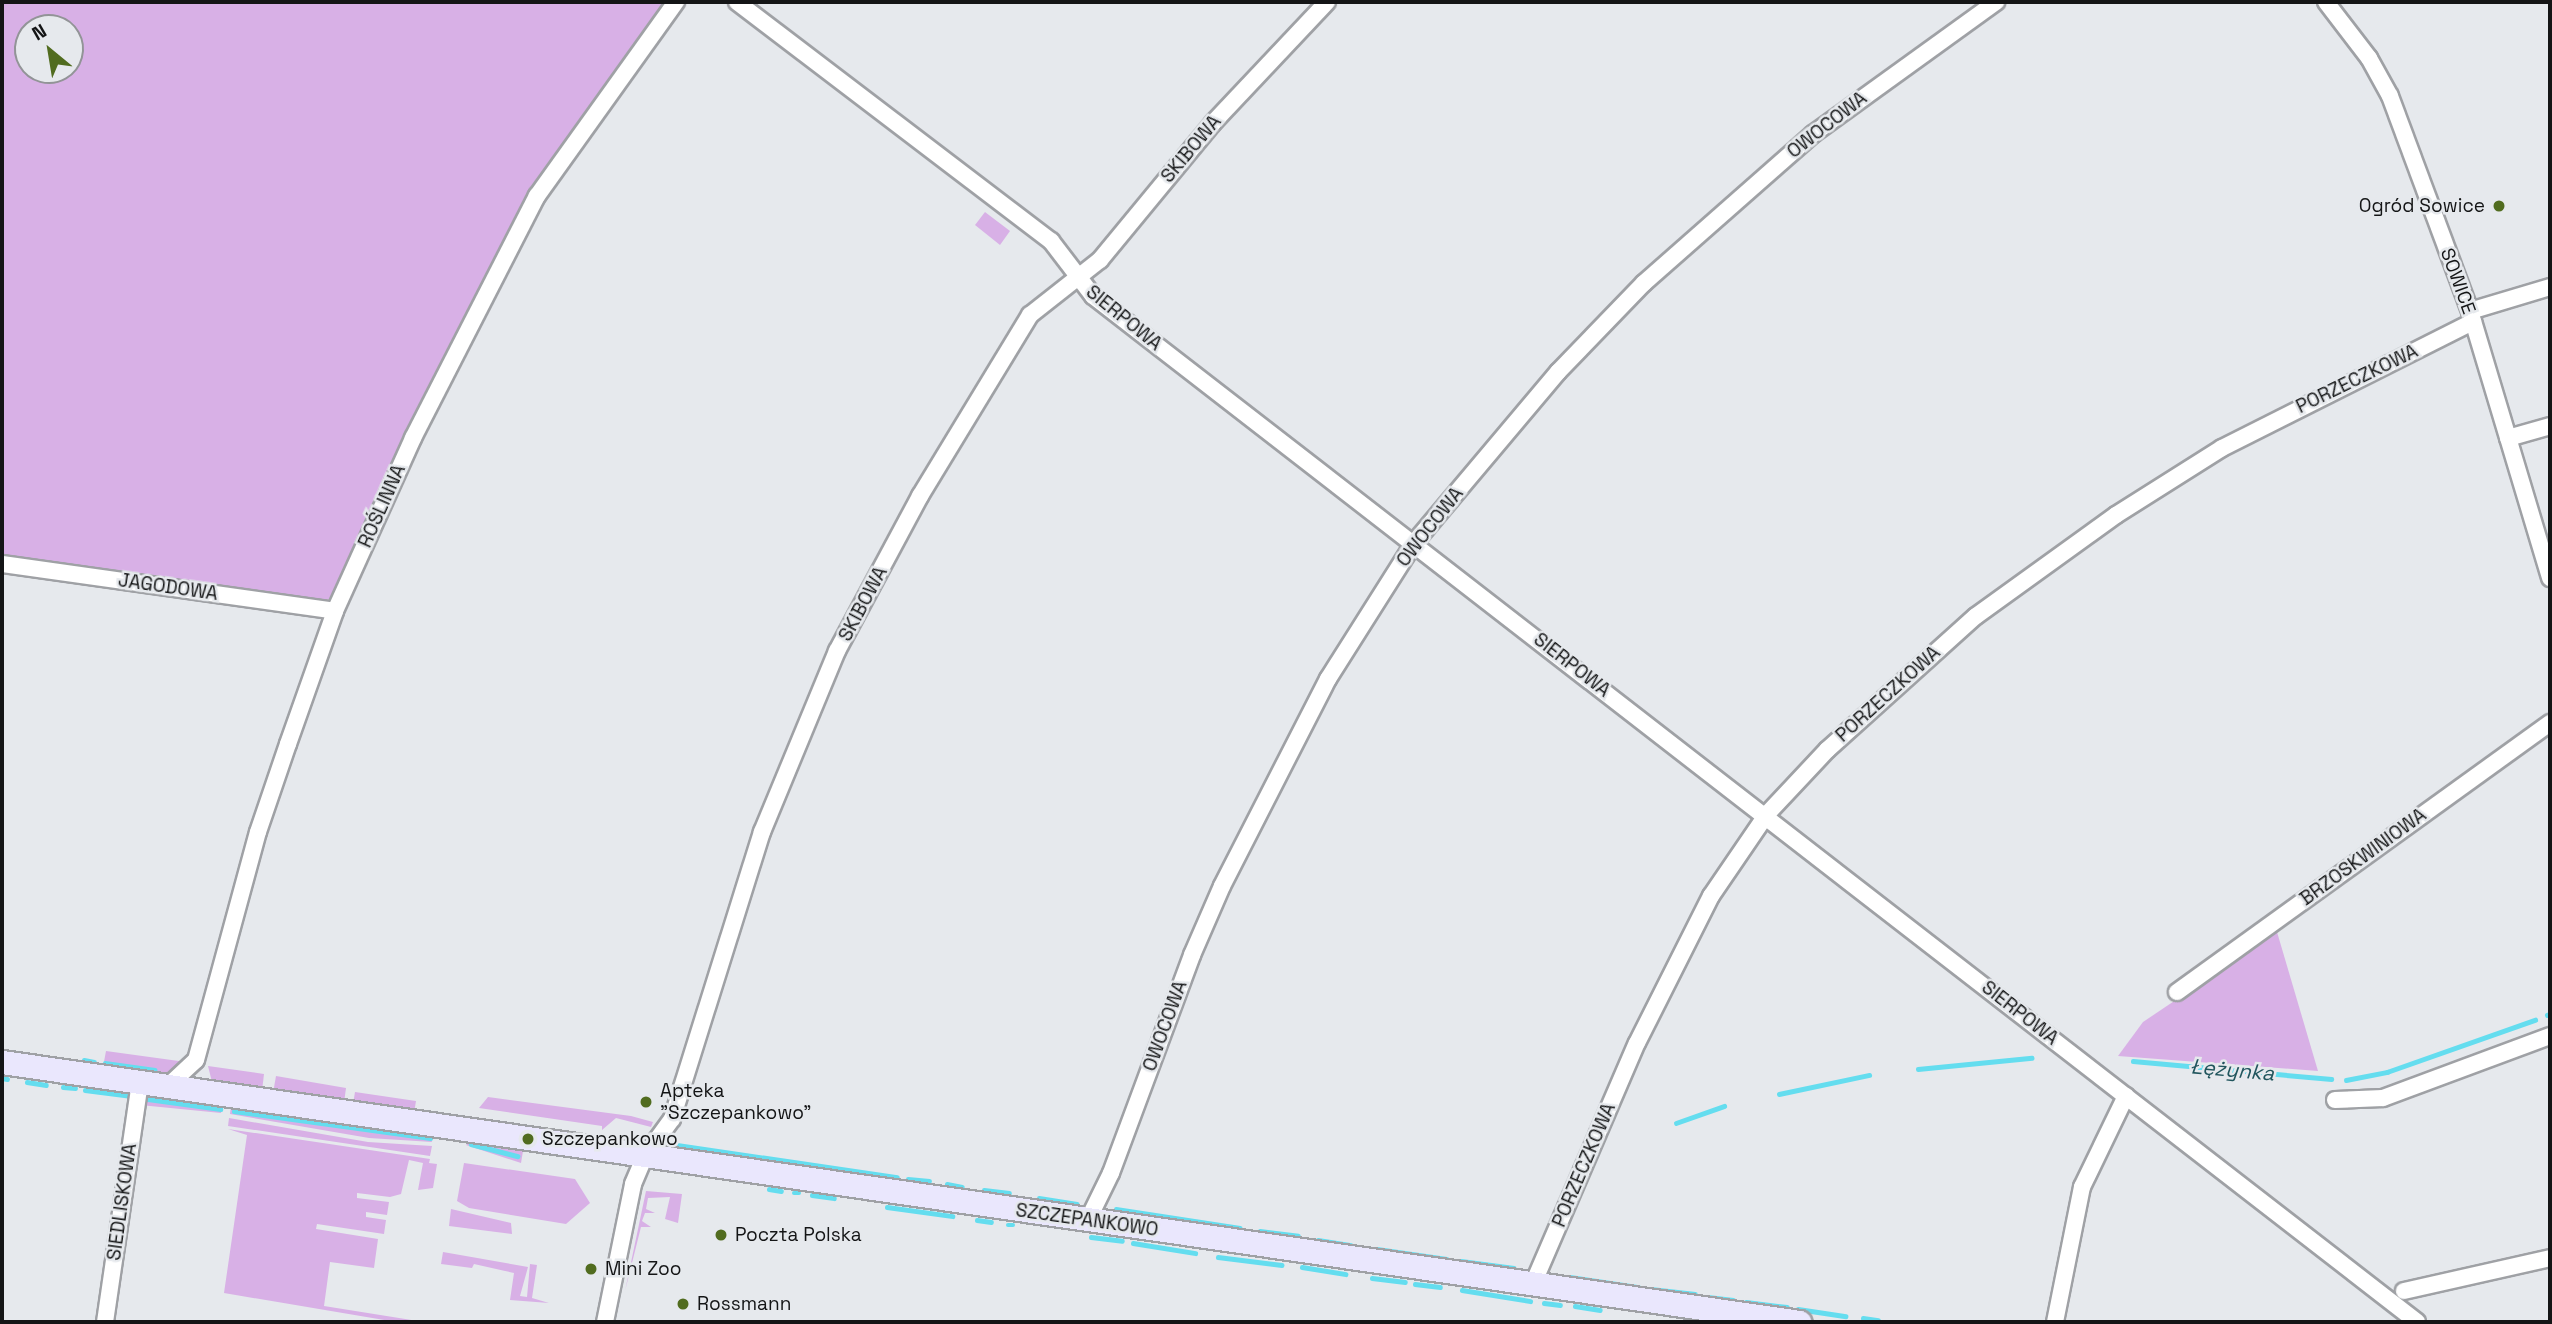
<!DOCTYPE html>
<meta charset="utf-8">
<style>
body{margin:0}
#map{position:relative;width:2552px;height:1324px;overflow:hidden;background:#e6e9ed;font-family:"Space Grotesk",sans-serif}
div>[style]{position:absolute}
.green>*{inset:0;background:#d8b0e6}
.stream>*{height:4.5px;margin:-2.25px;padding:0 2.25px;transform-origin:2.25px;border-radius:2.25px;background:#64ddef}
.roads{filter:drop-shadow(2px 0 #9fa1a5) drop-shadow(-2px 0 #9fa1a5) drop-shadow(0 2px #9fa1a5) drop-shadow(0 -2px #9fa1a5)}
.street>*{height:16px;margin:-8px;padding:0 8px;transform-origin:8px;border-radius:8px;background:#fff}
.secondary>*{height:23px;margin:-11.5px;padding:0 11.5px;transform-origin:11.5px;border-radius:11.5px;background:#eae7fd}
.dots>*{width:19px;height:19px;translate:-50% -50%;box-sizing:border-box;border:4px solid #e6e9ed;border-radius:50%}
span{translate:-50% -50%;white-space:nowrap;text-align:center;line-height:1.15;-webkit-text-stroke:5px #e6e9ed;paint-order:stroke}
.street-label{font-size:19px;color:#141516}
.poi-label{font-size:19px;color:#141516}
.right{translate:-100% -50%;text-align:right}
.left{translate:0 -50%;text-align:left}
.water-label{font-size:21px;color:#21555d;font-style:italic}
.frame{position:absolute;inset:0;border:4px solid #141516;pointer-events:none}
.north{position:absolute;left:14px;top:14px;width:70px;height:70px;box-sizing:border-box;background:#e6e9ed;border:2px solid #929497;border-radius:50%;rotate:330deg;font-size:19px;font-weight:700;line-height:28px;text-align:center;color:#141516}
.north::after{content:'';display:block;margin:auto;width:24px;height:32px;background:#516c1f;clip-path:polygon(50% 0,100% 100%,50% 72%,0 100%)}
</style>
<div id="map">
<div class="green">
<i style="clip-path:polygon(evenodd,2px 2px,668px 2px,565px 142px,510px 231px,388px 472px,335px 597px,318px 603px,2px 558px,2px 2px,28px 28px,70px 28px,70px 70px,28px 70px,28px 28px)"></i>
<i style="clip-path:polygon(985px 212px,1010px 231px,1000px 245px,975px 225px)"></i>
<i style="clip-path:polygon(2277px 932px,2318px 1071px,2118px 1056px,2143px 1022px)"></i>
<i style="clip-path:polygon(106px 1051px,186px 1062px,164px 1077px,103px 1067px)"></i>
<i style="clip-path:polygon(208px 1066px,264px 1074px,262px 1091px,212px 1082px)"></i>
<i style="clip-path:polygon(276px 1076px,346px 1088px,344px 1103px,273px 1093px)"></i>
<i style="clip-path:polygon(146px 1092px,222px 1104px,221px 1113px,140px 1105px)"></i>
<i style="clip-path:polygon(355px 1092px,416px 1101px,414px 1113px,353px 1104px)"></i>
<i style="clip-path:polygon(488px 1097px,631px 1116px,653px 1122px,651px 1127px,616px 1118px,602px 1130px,602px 1126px,479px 1108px)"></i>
<i style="clip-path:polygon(231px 1106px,429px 1130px,432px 1142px,369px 1138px,230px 1114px)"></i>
<i style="clip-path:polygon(229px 1118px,368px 1142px,432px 1146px,430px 1156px,228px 1126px)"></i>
<i style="clip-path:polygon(228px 1129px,430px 1159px,429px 1163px,437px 1164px,433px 1188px,418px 1190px,423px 1163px,409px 1160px,401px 1194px,390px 1197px,357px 1193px,357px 1198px,389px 1202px,387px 1215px,366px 1212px,366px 1217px,386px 1220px,384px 1234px,317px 1224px,316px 1229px,378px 1239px,374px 1268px,330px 1262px,324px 1306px,424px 1322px,396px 1322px,224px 1293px,247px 1135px)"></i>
<i style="clip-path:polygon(475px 1137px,523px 1151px,521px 1163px,466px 1145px)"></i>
<i style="clip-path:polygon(464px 1163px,575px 1179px,590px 1203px,566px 1224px,469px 1208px,457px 1201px)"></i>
<i style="clip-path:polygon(646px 1191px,682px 1194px,678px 1223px,665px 1219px,670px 1197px,648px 1198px,646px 1209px,655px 1213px,645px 1213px,642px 1221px,651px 1227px,641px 1227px,625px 1291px)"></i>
<i style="clip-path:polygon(451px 1209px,511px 1223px,512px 1234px,449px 1226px)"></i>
<i style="clip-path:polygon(443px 1252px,528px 1267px,520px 1296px,527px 1297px,530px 1264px,537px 1265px,532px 1298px,549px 1303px,510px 1300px,514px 1273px,474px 1264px,472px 1268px,441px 1264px)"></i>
</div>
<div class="stream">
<i style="left:2547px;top:1015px;width:3px;rotate:-18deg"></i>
<i style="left:84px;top:1060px;width:10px;rotate:11deg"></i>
<i style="left:2133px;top:1061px;width:199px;rotate:5.2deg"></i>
<i style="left:105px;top:1063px;width:50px;rotate:8deg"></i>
<i style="left:1918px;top:1069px;width:114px;rotate:-5.6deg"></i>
<i style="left:2px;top:1078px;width:5px;rotate:11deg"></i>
<i style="left:2346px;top:1080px;width:42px;rotate:-11deg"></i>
<i style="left:2387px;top:1072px;width:157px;rotate:-19.4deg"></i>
<i style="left:27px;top:1082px;width:19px;rotate:9deg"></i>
<i style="left:63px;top:1087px;width:12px;rotate:5deg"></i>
<i style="left:85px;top:1090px;width:47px;rotate:7.3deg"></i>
<i style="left:1779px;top:1094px;width:92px;rotate:-11.9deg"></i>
<i style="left:148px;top:1099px;width:73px;rotate:7.9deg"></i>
<i style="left:234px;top:1111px;width:198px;rotate:7.8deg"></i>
<i style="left:1676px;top:1123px;width:51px;rotate:-19.5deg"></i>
<i style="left:471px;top:1144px;width:48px;rotate:14.6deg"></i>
<i style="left:677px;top:1145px;width:222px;rotate:8.3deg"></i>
<i style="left:908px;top:1179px;width:21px;rotate:5deg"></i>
<i style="left:947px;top:1184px;width:15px;rotate:11deg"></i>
<i style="left:769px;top:1189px;width:12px;rotate:9deg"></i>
<i style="left:984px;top:1190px;width:25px;rotate:7deg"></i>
<i style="left:794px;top:1193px;width:5px"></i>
<i style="left:812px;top:1195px;width:22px;rotate:8deg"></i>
<i style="left:1039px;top:1198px;width:38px;rotate:9deg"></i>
<i style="left:887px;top:1207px;width:66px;rotate:7.9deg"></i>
<i style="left:1116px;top:1209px;width:125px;rotate:8.7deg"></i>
<i style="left:977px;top:1220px;width:14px;rotate:8deg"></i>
<i style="left:1008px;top:1225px;width:5px"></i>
<i style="left:1260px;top:1231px;width:38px;rotate:7deg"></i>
<i style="left:1091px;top:1237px;width:31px;rotate:7deg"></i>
<i style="left:1318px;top:1240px;width:33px;rotate:9deg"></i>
<i style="left:1133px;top:1243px;width:63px;rotate:9.2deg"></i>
<i style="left:1377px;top:1249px;width:70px;rotate:8.2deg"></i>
<i style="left:1218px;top:1257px;width:64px;rotate:7.2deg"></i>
<i style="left:1461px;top:1261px;width:53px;rotate:7.5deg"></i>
<i style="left:1302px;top:1267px;width:44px;rotate:9.2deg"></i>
<i style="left:1570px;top:1277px;width:69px;rotate:8.4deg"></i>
<i style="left:1372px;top:1278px;width:33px;rotate:7deg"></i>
<i style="left:1415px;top:1284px;width:25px;rotate:7deg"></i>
<i style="left:1651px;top:1289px;width:44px;rotate:6.5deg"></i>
<i style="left:1462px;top:1290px;width:69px;rotate:9.2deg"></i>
<i style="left:1708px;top:1297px;width:25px;rotate:7deg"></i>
<i style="left:1746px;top:1302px;width:41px;rotate:7deg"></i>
<i style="left:1544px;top:1303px;width:16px;rotate:7deg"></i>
<i style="left:1575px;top:1306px;width:25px;rotate:9deg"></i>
<i style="left:1798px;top:1309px;width:48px;rotate:8.5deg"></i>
<i style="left:1863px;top:1318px;width:15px;rotate:8deg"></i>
<i style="left:1892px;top:1322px;width:2px"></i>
</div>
<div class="roads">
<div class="street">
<i style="left:737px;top:2px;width:395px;rotate:37.3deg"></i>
<i style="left:1051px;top:241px;width:69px;rotate:52.6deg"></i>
<i style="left:1093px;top:296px;width:1675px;rotate:37.77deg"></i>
<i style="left:2326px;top:2px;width:71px;rotate:52.5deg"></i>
<i style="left:2369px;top:58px;width:43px;rotate:61.1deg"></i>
<i style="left:2390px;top:96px;width:229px;rotate:69.6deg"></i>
<i style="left:2470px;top:311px;width:279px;rotate:73.3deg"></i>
<i style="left:2470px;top:311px;width:84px;rotate:-16.7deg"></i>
<i style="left:2508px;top:438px;width:44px;rotate:-15.9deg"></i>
<i style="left:2px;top:564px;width:336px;rotate:8deg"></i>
<i style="left:2177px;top:992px;width:460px;rotate:-35.8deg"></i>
<i style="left:168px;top:1086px;width:38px;rotate:-43deg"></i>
<i style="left:196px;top:1060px;width:236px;rotate:-74.8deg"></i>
<i style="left:258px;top:832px;width:93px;rotate:-71.2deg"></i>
<i style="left:288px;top:744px;width:141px;rotate:-70.5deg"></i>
<i style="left:335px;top:611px;width:190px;rotate:-65.7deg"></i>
<i style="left:413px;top:438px;width:272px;rotate:-62.9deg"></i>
<i style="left:537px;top:196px;width:239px;rotate:-54.4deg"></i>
<i style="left:2335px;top:1100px;width:48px;rotate:-2.4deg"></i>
<i style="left:2383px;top:1098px;width:178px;rotate:-20.4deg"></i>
<i style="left:1088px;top:1220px;width:52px;rotate:-63.9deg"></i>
<i style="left:1111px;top:1173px;width:233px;rotate:-69.6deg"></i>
<i style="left:1192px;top:955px;width:75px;rotate:-66.5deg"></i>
<i style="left:1222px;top:886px;width:233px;rotate:-62.9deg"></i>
<i style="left:1328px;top:679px;width:161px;rotate:-57.7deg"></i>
<i style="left:1414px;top:543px;width:224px;rotate:-49.9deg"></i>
<i style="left:1558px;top:372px;width:124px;rotate:-46deg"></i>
<i style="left:1644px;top:283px;width:225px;rotate:-41.4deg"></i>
<i style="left:1813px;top:134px;width:226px;rotate:-35.8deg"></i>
<i style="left:1533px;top:1284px;width:262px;rotate:-66.7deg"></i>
<i style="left:1637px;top:1043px;width:165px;rotate:-63.3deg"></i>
<i style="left:1711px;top:896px;width:99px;rotate:-55.7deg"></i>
<i style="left:1767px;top:814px;width:88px;rotate:-46.8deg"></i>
<i style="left:1827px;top:750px;width:200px;rotate:-42deg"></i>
<i style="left:1976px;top:616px;width:173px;rotate:-35.8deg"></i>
<i style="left:2116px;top:515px;width:125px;rotate:-32.3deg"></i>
<i style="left:2222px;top:448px;width:281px;rotate:-26.7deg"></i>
<i style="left:2404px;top:1291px;width:150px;rotate:-12.7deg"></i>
<i style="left:105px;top:1322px;width:243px;rotate:-81.7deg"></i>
<i style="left:605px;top:1322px;width:141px;rotate:-78.5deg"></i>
<i style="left:633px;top:1184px;width:30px;rotate:-67deg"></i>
<i style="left:645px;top:1156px;width:46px;rotate:-53.9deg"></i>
<i style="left:672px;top:1119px;width:301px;rotate:-72.6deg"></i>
<i style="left:762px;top:832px;width:196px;rotate:-67.5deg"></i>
<i style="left:837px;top:651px;width:176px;rotate:-61.8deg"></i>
<i style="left:920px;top:496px;width:212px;rotate:-58.7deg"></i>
<i style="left:1030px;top:315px;width:89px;rotate:-38.2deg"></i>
<i style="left:1100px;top:260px;width:178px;rotate:-50.5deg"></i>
<i style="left:1213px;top:123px;width:166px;rotate:-46.7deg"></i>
<i style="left:2055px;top:1322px;width:138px;rotate:-78.7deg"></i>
<i style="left:2082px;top:1187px;width:101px;rotate:-64.2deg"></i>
</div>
<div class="secondary">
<i style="left:2px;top:1062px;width:1816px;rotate:8.23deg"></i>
</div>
</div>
<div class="dots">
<i style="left:2499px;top:206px;background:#516c1f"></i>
<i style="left:646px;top:1102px;background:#516c1f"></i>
<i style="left:528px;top:1139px;background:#516c1f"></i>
<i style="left:721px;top:1235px;background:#516c1f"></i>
<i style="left:591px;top:1269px;background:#516c1f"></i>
<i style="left:683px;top:1304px;background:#516c1f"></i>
</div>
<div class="street-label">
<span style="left:1827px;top:125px;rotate:-38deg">OWOCOWA</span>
<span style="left:1191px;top:149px;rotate:-50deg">SKIBOWA</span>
<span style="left:2458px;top:281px;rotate:70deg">SOWICE</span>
<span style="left:1124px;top:318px;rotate:39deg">SIERPOWA</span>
<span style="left:2357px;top:379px;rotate:-26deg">PORZECZKOWA</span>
<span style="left:382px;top:506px;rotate:-66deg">ROŚLINNA</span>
<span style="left:1430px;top:527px;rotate:-52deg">OWOCOWA</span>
<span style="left:168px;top:587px;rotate:8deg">JAGODOWA</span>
<span style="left:863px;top:604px;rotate:-62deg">SKIBOWA</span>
<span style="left:1572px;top:665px;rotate:38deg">SIERPOWA</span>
<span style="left:1888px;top:694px;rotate:-42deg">PORZECZKOWA</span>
<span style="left:2363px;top:857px;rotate:-36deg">BRZOSKWINIOWA</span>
<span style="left:2020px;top:1013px;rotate:38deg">SIERPOWA</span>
<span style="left:1165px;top:1026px;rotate:-70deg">OWOCOWA</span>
<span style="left:1584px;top:1165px;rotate:-67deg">PORZECZKOWA</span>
<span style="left:122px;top:1202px;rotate:-82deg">SIEDLISKOWA</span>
<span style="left:1087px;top:1220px;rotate:8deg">SZCZEPANKOWO</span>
</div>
<div class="poi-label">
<span class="right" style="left:2485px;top:206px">Ogród Sowice</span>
<span class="left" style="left:660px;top:1102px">Apteka<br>"Szczepankowo"</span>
<span class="left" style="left:542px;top:1139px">Szczepankowo</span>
<span class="left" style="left:735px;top:1235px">Poczta Polska</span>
<span class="left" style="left:605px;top:1269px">Mini Zoo</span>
<span class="left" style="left:697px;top:1304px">Rossmann</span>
</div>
<div class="water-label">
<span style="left:2232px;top:1070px;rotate:5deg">Łężynka</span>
</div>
<div class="frame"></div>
<div class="north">N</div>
</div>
